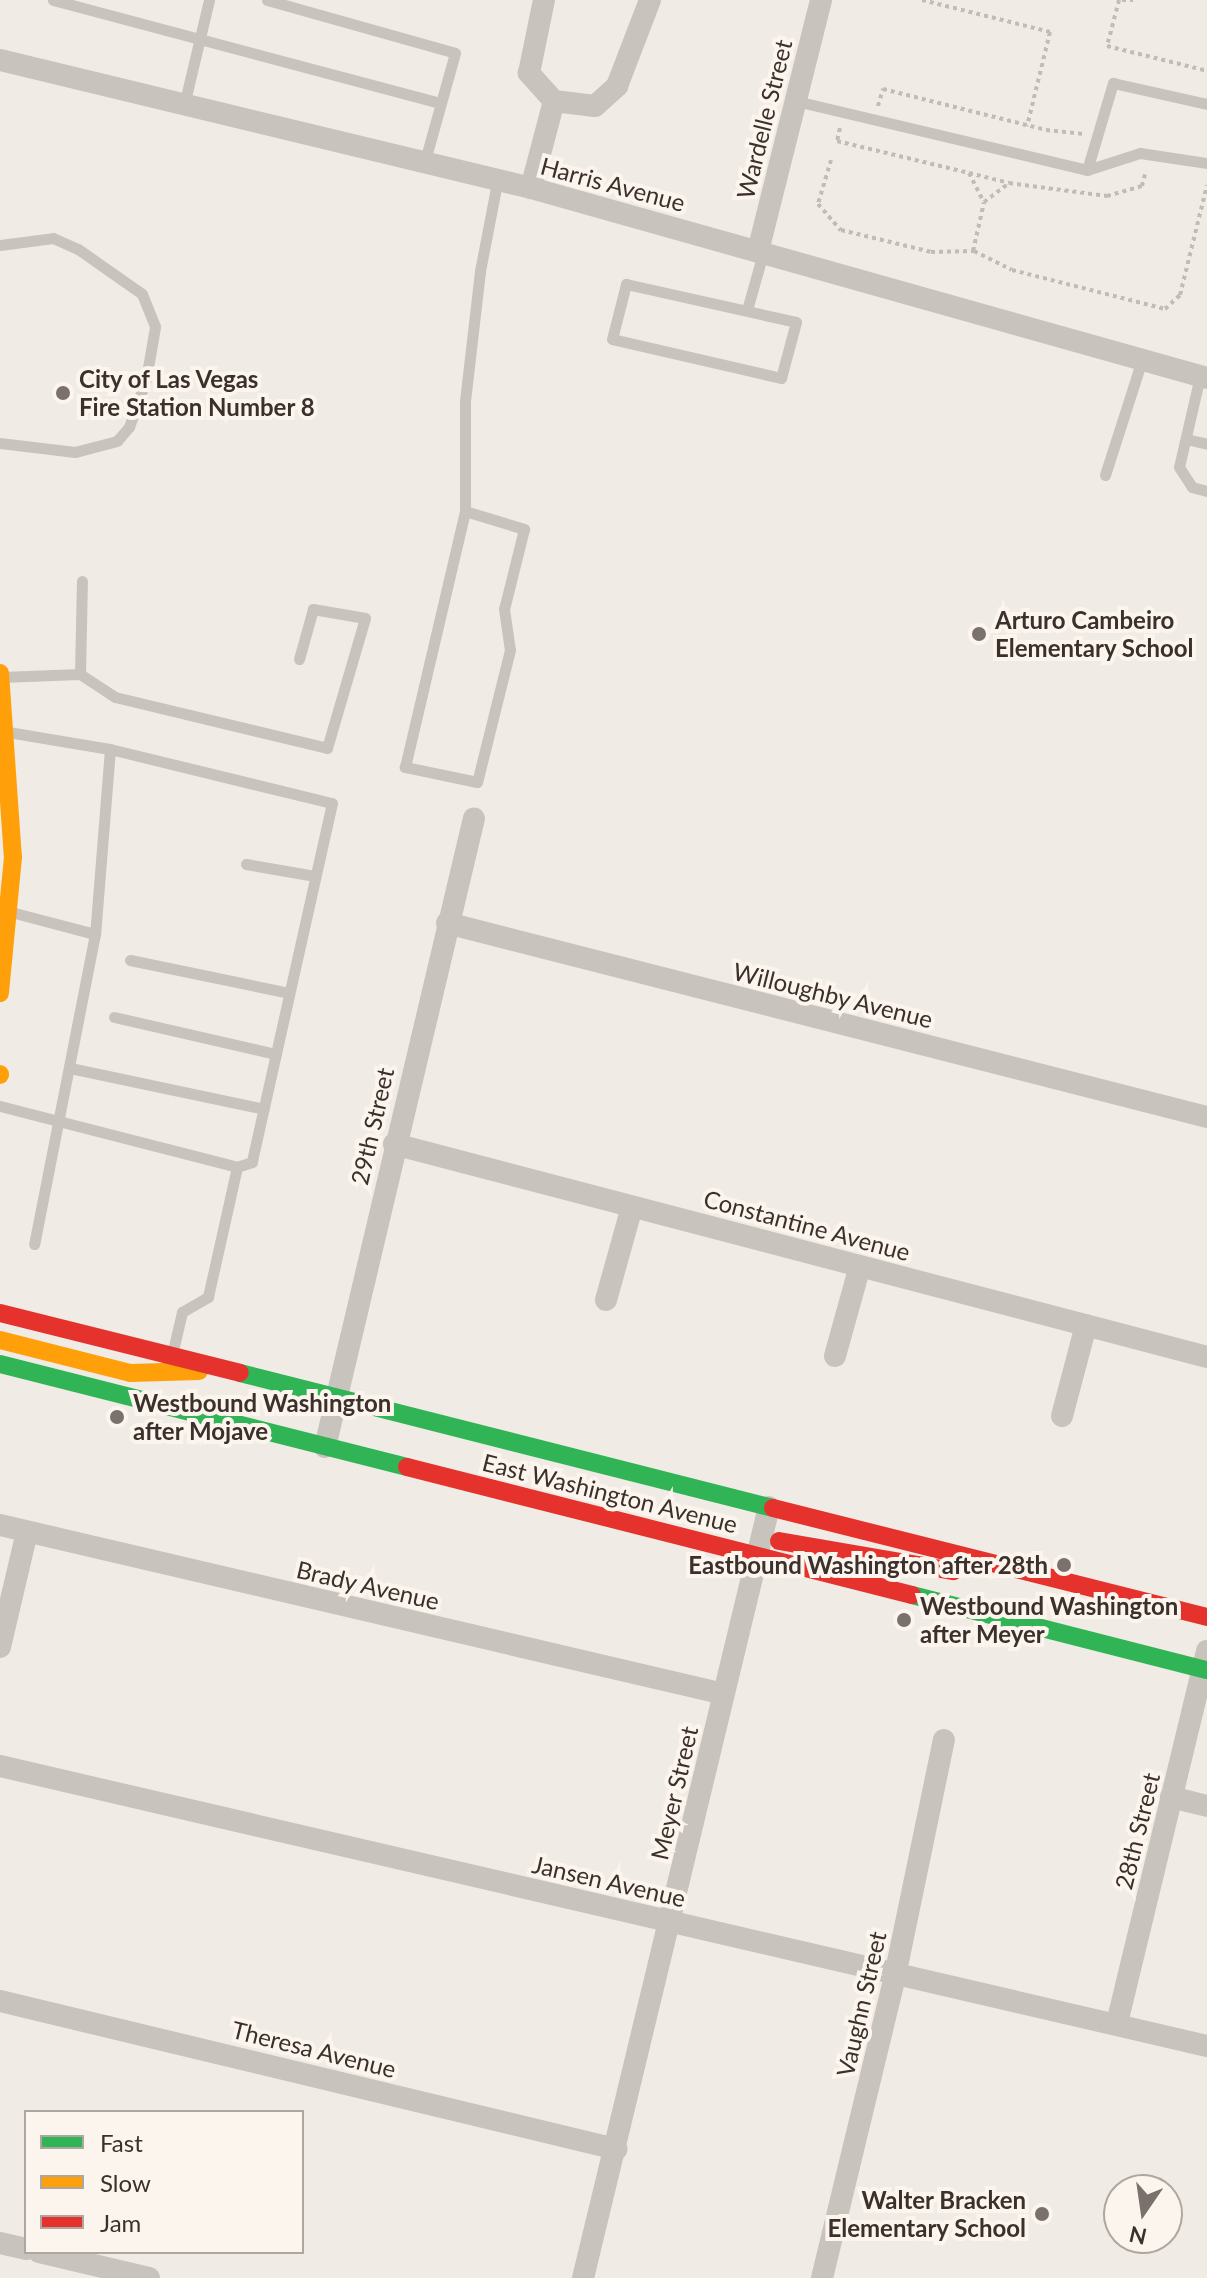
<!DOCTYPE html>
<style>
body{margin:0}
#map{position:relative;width:1207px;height:2278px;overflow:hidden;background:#f0ebe5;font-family:Lato,sans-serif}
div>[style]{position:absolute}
.path>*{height:4px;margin-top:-2px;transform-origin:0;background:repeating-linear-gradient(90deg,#c2bbb6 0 4px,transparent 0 8px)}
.lane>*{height:11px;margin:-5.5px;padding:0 5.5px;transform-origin:5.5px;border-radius:5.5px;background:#c9c3be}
.street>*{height:22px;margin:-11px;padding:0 11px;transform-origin:11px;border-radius:11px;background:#c9c3be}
.fast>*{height:18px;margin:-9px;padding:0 9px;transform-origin:9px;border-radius:9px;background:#30b455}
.slow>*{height:18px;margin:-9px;padding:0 9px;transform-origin:9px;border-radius:9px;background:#ff9f0a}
.jam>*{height:18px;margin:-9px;padding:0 9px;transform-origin:9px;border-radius:9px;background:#e5322d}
.dots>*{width:22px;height:22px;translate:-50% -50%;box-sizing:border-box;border:4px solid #fbf5ee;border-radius:50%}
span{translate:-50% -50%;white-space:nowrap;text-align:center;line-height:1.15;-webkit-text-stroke:8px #fbf5ee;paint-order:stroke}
.street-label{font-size:24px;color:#3b302b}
.poi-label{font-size:24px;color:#3b302b;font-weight:700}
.left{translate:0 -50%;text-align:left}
.right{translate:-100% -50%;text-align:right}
.legend{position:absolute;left:24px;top:2110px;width:280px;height:144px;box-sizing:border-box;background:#fbf5ee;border:2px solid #aea6a0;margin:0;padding:10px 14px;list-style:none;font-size:24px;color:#3b302b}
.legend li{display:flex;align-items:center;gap:16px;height:40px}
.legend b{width:40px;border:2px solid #aea6a0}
.north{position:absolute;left:1103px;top:2174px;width:80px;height:80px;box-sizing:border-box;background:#fbf5ee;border:2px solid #aea6a0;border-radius:50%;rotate:193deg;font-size:22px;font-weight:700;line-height:32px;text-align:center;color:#3b302b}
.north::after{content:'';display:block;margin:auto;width:28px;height:36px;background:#7a716c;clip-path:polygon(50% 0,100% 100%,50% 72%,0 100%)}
</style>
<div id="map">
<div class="path">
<i style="left:922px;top:0;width:132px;rotate:14deg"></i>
<i style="left:1050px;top:32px;width:97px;rotate:103.7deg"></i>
<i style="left:1119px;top:0;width:48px;rotate:104.6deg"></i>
<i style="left:1107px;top:46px;width:103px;rotate:14deg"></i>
<i style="left:1122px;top:0;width:11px"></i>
<i style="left:878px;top:106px;width:18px;rotate:-74deg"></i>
<i style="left:883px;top:89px;width:168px;rotate:14.1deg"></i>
<i style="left:1046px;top:130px;width:37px;rotate:6deg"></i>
<i style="left:840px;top:128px;width:13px;rotate:103deg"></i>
<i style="left:837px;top:141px;width:136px;rotate:13.6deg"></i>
<i style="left:969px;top:173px;width:33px;rotate:63deg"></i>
<i style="left:831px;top:160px;width:46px;rotate:106.5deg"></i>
<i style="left:818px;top:204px;width:35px;rotate:49deg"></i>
<i style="left:841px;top:230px;width:93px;rotate:13.7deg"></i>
<i style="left:931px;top:252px;width:43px;rotate:-1.3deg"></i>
<i style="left:974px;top:251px;width:42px;rotate:26.6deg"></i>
<i style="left:1012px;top:270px;width:158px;rotate:14.3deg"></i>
<i style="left:1165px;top:309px;width:21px;rotate:-43deg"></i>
<i style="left:1180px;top:295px;width:113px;rotate:-76.2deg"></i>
<i style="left:969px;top:173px;width:41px;rotate:14deg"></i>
<i style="left:973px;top:251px;width:50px;rotate:-77.3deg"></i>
<i style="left:984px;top:202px;width:31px;rotate:-37deg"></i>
<i style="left:1009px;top:183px;width:99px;rotate:7.6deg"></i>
<i style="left:1107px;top:196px;width:36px;rotate:-16deg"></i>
<i style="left:1142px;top:186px;width:16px;rotate:-76deg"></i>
</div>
<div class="lane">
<i style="left:53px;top:0;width:401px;rotate:14.9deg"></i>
<i style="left:267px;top:0;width:195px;rotate:15.7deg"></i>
<i style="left:455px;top:53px;width:115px;rotate:105.6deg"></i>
<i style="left:796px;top:101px;width:299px;rotate:13.3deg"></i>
<i style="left:1087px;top:170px;width:56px;rotate:-17.8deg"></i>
<i style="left:1140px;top:153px;width:68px;rotate:8.5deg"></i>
<i style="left:184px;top:105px;width:108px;rotate:-76.6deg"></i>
<i style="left:1087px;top:170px;width:91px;rotate:-73.4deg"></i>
<i style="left:1113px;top:83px;width:96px;rotate:12.6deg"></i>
<i style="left:0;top:245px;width:53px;rotate:-7.5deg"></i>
<i style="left:53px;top:238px;width:27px;rotate:24deg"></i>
<i style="left:78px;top:249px;width:78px;rotate:35.1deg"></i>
<i style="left:142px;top:294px;width:35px;rotate:68deg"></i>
<i style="left:155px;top:327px;width:53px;rotate:99.8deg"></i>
<i style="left:146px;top:379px;width:51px;rotate:109.5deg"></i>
<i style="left:129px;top:427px;width:18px;rotate:131deg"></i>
<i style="left:117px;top:441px;width:43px;rotate:165.3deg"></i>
<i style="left:75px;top:452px;width:76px;rotate:-173.2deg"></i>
<i style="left:626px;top:284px;width:174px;rotate:12.6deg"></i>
<i style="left:796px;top:322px;width:58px;rotate:105deg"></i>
<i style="left:781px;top:378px;width:173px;rotate:-167deg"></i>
<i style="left:612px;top:339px;width:57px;rotate:-75.7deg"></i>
<i style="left:747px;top:310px;width:59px;rotate:-74.3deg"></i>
<i style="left:1200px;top:376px;width:93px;rotate:103deg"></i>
<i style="left:1179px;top:467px;width:24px;rotate:57deg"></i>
<i style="left:1192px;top:487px;width:16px;rotate:15deg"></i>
<i style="left:1186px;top:439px;width:22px;rotate:13deg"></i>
<i style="left:1105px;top:475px;width:121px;rotate:-72.2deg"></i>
<i style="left:465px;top:511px;width:62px;rotate:17deg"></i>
<i style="left:524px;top:529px;width:82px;rotate:104deg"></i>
<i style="left:504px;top:609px;width:41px;rotate:81.7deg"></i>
<i style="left:510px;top:650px;width:136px;rotate:104deg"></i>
<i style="left:477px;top:782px;width:74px;rotate:-168.2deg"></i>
<i style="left:405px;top:767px;width:263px;rotate:-76.8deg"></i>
<i style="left:465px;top:511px;width:110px;rotate:-90deg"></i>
<i style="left:465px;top:401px;width:131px;rotate:-83.4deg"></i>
<i style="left:480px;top:271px;width:90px;rotate:-79.1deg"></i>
<i style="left:80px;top:674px;width:93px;rotate:-88.8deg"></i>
<i style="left:1px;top:677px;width:79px;rotate:-2.2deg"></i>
<i style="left:80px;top:674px;width:42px;rotate:33.3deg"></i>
<i style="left:115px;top:697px;width:218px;rotate:13.5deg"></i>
<i style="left:327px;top:748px;width:135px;rotate:-73.7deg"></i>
<i style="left:365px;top:618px;width:53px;rotate:-170.2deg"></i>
<i style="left:313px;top:609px;width:52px;rotate:105.6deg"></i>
<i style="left:8px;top:732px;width:103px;rotate:9.5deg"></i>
<i style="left:110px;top:749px;width:186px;rotate:94.6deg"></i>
<i style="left:110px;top:749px;width:228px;rotate:13.7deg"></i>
<i style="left:332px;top:803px;width:368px;rotate:102.6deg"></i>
<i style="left:252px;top:1162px;width:16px;rotate:162deg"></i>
<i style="left:246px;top:864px;width:70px;rotate:9.9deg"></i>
<i style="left:11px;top:912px;width:87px;rotate:14.7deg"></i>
<i style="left:95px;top:934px;width:316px;rotate:101.1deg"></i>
<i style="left:130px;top:960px;width:162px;rotate:11.7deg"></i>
<i style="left:114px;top:1017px;width:166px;rotate:12.9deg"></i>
<i style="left:70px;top:1068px;width:198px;rotate:11.9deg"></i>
<i style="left:0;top:1106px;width:245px;rotate:14.4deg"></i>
<i style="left:237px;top:1167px;width:133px;rotate:102.6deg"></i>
<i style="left:208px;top:1297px;width:30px;rotate:150deg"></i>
<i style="left:182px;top:1312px;width:44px;rotate:103.1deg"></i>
</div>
<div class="street">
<i style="left:0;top:60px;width:546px;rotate:13.55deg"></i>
<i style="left:531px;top:188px;width:702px;rotate:15.7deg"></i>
<i style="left:554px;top:101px;width:41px;rotate:7deg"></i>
<i style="left:595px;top:106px;width:30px;rotate:-42deg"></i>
<i style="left:617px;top:86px;width:92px;rotate:-69deg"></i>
<i style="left:531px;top:188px;width:90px;rotate:-75.2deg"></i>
<i style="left:554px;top:101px;width:38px;rotate:-132deg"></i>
<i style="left:529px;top:73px;width:75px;rotate:-78.4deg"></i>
<i style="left:758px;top:251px;width:259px;rotate:-75.9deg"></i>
<i style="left:447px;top:923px;width:784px;rotate:14.32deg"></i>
<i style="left:394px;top:1144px;width:840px;rotate:14.68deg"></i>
<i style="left:606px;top:1300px;width:97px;rotate:-74.4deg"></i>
<i style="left:835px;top:1356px;width:93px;rotate:-74.5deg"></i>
<i style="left:1062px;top:1416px;width:94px;rotate:-75.2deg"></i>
<i style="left:325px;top:1447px;width:646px;rotate:-76.67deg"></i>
<i style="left:0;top:1525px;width:743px;rotate:13.14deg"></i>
<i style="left:0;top:1647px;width:118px;rotate:-76.8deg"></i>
<i style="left:0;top:1766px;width:1239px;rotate:13.06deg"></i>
<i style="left:1171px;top:1797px;width:37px;rotate:14deg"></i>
<i style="left:0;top:2001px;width:634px;rotate:13.51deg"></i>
<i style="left:1117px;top:2023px;width:383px;rotate:-76.4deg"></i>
<i style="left:0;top:2243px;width:27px;rotate:13deg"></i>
<i style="left:39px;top:2252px;width:113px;rotate:13.3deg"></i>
<i style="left:583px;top:2278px;width:793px;rotate:-76.44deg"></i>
<i style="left:822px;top:2278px;width:316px;rotate:-76.4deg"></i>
<i style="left:896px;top:1971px;width:236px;rotate:-78.3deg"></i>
</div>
<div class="fast">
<i style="left:0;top:1364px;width:420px;rotate:14.2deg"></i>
<i style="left:240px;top:1373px;width:550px;rotate:14.21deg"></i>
<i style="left:912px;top:1595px;width:304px;rotate:14.3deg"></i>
</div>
<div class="slow">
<i style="left:0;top:673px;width:184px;rotate:86deg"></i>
<i style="left:13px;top:857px;width:137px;rotate:95.5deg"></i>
<i style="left:0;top:1074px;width:1px;rotate:90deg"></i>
<i style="left:0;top:1340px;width:134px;rotate:14.2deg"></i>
<i style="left:130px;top:1373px;width:69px;rotate:-1.7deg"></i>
</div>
<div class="jam">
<i style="left:0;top:1313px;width:247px;rotate:14deg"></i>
<i style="left:407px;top:1467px;width:521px;rotate:14.22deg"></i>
<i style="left:773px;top:1508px;width:447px;rotate:14.1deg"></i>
<i style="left:779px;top:1541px;width:177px;rotate:9.8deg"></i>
</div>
<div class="dots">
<i style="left:63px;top:393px;background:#7a716c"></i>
<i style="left:979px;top:634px;background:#7a716c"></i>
<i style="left:117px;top:1417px;background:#7a716c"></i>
<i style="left:1064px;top:1565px;background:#7a716c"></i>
<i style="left:904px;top:1620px;background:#7a716c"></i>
<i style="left:1042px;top:2214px;background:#7a716c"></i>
</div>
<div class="street-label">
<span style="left:764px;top:119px;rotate:-76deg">Wardelle Street</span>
<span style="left:613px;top:184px;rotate:15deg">Harris Avenue</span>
<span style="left:833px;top:995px;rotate:14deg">Willoughby Avenue</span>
<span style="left:372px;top:1126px;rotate:-77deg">29th Street</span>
<span style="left:807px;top:1225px;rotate:15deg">Constantine Avenue</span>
<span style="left:610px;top:1493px;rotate:14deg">East Washington Avenue</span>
<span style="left:368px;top:1585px;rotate:13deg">Brady Avenue</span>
<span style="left:674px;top:1793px;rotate:-77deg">Meyer Street</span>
<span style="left:1137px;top:1831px;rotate:-76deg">28th Street</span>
<span style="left:609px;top:1881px;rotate:13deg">Jansen Avenue</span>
<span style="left:861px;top:2004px;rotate:-77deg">Vaughn Street</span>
<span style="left:314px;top:2049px;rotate:14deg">Theresa Avenue</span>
</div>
<div class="poi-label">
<span class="left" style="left:79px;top:393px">City of Las Vegas<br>Fire Station Number 8</span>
<span class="left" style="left:995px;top:634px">Arturo Cambeiro<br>Elementary School</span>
<span class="left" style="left:133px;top:1417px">Westbound Washington<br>after Mojave</span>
<span class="right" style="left:1048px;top:1565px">Eastbound Washington after 28th</span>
<span class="left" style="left:920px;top:1620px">Westbound Washington<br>after Meyer</span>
<span class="right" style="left:1026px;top:2214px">Walter Bracken<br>Elementary School</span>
</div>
<ul class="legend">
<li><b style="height:10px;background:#30b455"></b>Fast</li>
<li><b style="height:10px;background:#ff9f0a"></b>Slow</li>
<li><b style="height:10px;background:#e5322d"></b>Jam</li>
</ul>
<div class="north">N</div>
</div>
